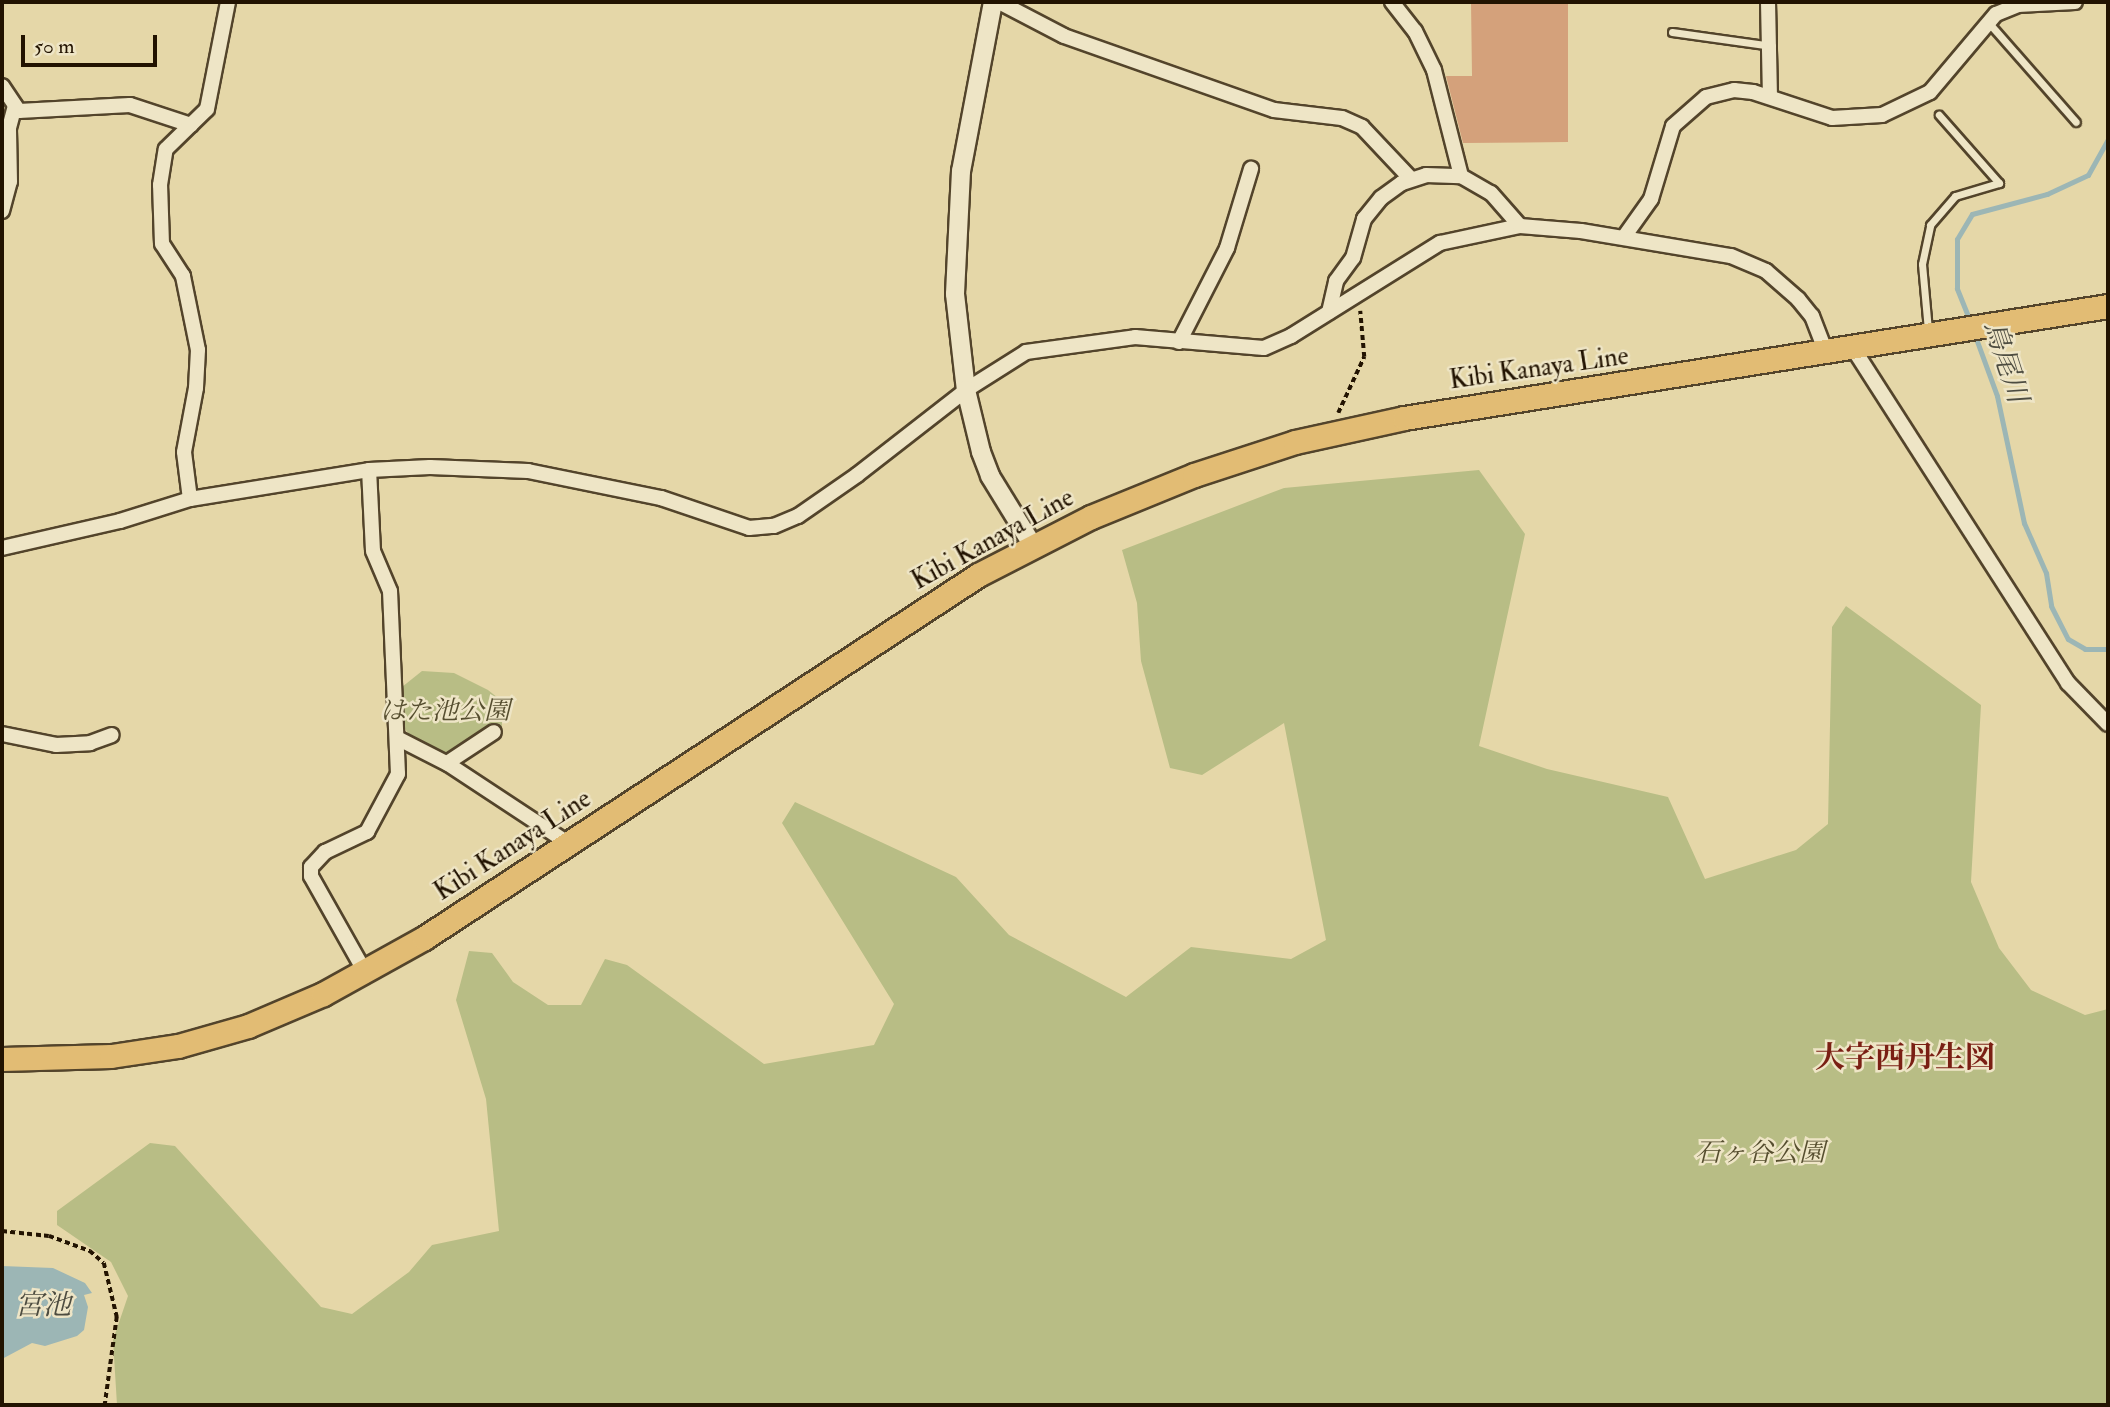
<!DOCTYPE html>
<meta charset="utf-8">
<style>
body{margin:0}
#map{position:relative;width:2110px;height:1407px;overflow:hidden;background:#e5d7a8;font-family:"IM FELL Double Pica","Noto Serif JP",serif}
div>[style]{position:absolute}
.green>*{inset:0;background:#b8bd85}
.water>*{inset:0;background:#9cb6b5}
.stream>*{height:5px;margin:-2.5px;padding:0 2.5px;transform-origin:2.5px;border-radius:2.5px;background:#9cb6b5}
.building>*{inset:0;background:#d4a17b}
.path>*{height:3.5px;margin-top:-1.75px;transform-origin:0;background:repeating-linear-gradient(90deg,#221301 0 5px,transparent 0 8.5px)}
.roads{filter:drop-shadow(2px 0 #53442b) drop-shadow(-2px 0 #53442b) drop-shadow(0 2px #53442b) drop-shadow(0 -2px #53442b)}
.service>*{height:7px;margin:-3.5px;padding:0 3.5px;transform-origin:3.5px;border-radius:3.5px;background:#eee5c6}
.minor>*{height:14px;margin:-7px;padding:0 7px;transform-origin:7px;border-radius:7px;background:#eee5c6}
.tertiary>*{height:18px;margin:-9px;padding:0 9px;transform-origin:9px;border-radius:9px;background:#eee5c6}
.primary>*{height:23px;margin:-11.5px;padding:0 11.5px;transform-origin:11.5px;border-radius:11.5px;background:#e2bc74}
span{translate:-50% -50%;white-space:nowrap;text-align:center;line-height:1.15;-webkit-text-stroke:5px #eee5c6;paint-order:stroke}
.street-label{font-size:26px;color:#221301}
.park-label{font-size:26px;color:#564e2f;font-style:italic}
.water-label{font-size:28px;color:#4d4c40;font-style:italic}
.quarter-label{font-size:30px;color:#7a1f14;font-weight:700}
.frame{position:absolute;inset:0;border:4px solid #221301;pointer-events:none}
.scale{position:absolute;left:21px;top:35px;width:136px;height:32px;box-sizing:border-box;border:4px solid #221301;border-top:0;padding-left:9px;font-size:21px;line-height:24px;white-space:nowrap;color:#221301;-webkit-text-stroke:5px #eee5c6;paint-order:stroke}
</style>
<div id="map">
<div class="green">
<i style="clip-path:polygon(1479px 470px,1525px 534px,1479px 746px,1547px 769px,1668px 797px,1705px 879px,1796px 850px,1828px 824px,1832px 627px,1846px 606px,1981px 705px,1971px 882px,1999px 948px,2031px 990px,2085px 1015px,2108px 1009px,2108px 1405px,117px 1405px,113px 1340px,128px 1296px,111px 1262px,57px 1225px,57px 1211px,150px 1143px,175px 1146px,321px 1307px,352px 1314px,409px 1272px,432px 1245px,499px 1231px,486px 1099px,456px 1000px,469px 951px,492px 953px,513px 982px,548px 1005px,581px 1005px,605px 959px,627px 965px,764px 1064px,874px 1045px,894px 1004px,782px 823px,795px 802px,956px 877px,1009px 935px,1126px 997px,1191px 947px,1291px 959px,1326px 940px,1284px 723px,1202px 775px,1170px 768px,1141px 661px,1137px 603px,1122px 550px,1284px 488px)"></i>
<i style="clip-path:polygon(422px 671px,454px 673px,488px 690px,498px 698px,502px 710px,502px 733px,457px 763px,411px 737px,403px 726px,402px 687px)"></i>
</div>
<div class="water">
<i style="clip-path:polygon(2px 1266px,53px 1268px,85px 1283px,92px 1293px,84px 1295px,88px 1307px,84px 1330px,77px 1336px,45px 1346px,32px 1343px,2px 1359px)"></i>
</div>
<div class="stream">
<i style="left:1970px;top:321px;width:35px;rotate:-112deg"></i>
<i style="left:1957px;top:288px;width:49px;rotate:-90deg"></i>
<i style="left:1957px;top:239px;width:29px;rotate:-59deg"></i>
<i style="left:1972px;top:214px;width:78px;rotate:-14.9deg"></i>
<i style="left:2047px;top:194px;width:45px;rotate:-24.9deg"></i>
<i style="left:2088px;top:175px;width:41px;rotate:-60.9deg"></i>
<i style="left:1974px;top:333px;width:67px;rotate:69.9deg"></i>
<i style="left:1997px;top:396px;width:130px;rotate:78deg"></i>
<i style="left:2024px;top:523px;width:55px;rotate:66.3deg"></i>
<i style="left:2046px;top:573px;width:33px;rotate:81deg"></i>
<i style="left:2051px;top:606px;width:37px;rotate:63deg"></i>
<i style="left:2068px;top:639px;width:20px;rotate:30deg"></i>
<i style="left:2085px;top:649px;width:23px"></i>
</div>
<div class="building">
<i style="clip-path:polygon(1471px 2px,1568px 2px,1568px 142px,1463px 143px,1446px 76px,1472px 76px)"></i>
</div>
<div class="path">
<i style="left:1338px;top:413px;width:62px;rotate:-65.1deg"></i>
<i style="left:1364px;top:357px;width:46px;rotate:-95deg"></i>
<i style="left:2px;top:1231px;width:47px;rotate:6.1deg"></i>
<i style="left:49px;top:1236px;width:44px;rotate:20.1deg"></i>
<i style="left:90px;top:1251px;width:18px;rotate:41deg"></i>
<i style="left:104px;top:1263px;width:56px;rotate:76.5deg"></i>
<i style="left:117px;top:1317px;width:89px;rotate:97.8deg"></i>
</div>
<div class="roads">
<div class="service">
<i style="left:1988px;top:22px;width:133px;rotate:48.7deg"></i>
<i style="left:1672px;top:32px;width:101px;rotate:8deg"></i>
<i style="left:1928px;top:330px;width:66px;rotate:-95.2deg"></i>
<i style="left:1922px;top:264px;width:40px;rotate:-78deg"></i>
<i style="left:1930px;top:225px;width:38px;rotate:-49deg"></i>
<i style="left:1955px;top:196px;width:46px;rotate:-16.5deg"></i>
<i style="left:1999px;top:183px;width:91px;rotate:-131.4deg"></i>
</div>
<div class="minor">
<i style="left:999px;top:2px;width:73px;rotate:27.6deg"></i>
<i style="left:1064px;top:36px;width:223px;rotate:19.4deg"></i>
<i style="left:1274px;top:110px;width:68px;rotate:6.7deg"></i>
<i style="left:1342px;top:118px;width:22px;rotate:24deg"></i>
<i style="left:1362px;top:127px;width:71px;rotate:46.7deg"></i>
<i style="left:1392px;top:2px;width:37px;rotate:52deg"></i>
<i style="left:1415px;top:31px;width:43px;rotate:64deg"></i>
<i style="left:1434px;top:70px;width:109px;rotate:75.7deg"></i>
<i style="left:1461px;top:176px;width:34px;rotate:30deg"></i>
<i style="left:1491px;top:193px;width:44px;rotate:48.7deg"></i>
<i style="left:1768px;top:2px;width:93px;rotate:88.8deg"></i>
<i style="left:2px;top:86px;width:30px;rotate:56deg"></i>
<i style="left:19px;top:111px;width:111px;rotate:-3.1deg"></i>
<i style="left:130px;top:105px;width:64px;rotate:18.2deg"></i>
<i style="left:2px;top:211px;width:30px;rotate:-75deg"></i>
<i style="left:10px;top:182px;width:54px;rotate:-91.1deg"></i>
<i style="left:9px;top:128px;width:23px;rotate:-75deg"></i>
<i style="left:1624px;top:237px;width:47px;rotate:-54.6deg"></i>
<i style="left:1651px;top:199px;width:76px;rotate:-73.2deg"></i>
<i style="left:1673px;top:126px;width:44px;rotate:-41.3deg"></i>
<i style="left:1706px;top:97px;width:29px;rotate:-14deg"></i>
<i style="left:1734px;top:90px;width:19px;rotate:6deg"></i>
<i style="left:1753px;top:92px;width:83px;rotate:18.2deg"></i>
<i style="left:1832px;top:118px;width:50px;rotate:-3.4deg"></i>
<i style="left:1882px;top:115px;width:53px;rotate:-25.6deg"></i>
<i style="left:1930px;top:92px;width:102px;rotate:-49.8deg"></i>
<i style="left:1996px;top:14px;width:24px;rotate:-22deg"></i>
<i style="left:2018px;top:5px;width:57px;rotate:-3deg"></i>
<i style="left:1329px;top:312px;width:32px;rotate:-77deg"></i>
<i style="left:1336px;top:281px;width:29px;rotate:-54deg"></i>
<i style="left:1353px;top:258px;width:41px;rotate:-74.2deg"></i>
<i style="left:1364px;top:219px;width:27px;rotate:-51deg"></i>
<i style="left:1381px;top:198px;width:26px;rotate:-36deg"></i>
<i style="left:1402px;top:183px;width:25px;rotate:-18deg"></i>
<i style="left:1426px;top:175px;width:35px;rotate:2deg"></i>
<i style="left:1179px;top:342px;width:106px;rotate:-62.9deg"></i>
<i style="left:1227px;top:248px;width:83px;rotate:-73.1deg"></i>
<i style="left:1851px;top:345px;width:402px;rotate:57.3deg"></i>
<i style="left:2068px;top:683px;width:57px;rotate:45.7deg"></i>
<i style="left:190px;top:499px;width:47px;rotate:-97.3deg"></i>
<i style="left:184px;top:452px;width:65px;rotate:-79.4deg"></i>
<i style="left:196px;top:388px;width:38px;rotate:-87deg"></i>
<i style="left:198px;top:350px;width:76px;rotate:-101.5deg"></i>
<i style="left:183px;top:276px;width:38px;rotate:-123deg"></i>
<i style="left:162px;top:244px;width:59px;rotate:-91.9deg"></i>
<i style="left:160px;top:185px;width:36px;rotate:-81deg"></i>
<i style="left:166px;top:149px;width:57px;rotate:-44.3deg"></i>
<i style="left:207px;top:109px;width:109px;rotate:-78.9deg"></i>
<i style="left:2px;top:548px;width:121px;rotate:-12.9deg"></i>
<i style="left:120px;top:521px;width:73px;rotate:-17.4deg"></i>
<i style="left:190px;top:499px;width:181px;rotate:-9.2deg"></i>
<i style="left:369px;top:470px;width:61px;rotate:-2.8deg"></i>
<i style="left:430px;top:467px;width:98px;rotate:2.3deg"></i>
<i style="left:528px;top:471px;width:136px;rotate:11.5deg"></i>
<i style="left:661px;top:498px;width:93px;rotate:18.8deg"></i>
<i style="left:749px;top:528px;width:25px;rotate:-5deg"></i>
<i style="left:774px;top:526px;width:26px;rotate:-23deg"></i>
<i style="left:798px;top:516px;width:72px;rotate:-34.8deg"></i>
<i style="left:857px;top:475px;width:138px;rotate:-37.9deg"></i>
<i style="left:966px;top:390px;width:71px;rotate:-32.3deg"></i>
<i style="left:1026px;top:352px;width:110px;rotate:-7.8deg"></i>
<i style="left:1135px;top:337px;width:129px;rotate:4.9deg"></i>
<i style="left:1264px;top:348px;width:30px;rotate:-24deg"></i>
<i style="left:1291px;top:336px;width:176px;rotate:-32deg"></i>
<i style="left:1440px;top:243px;width:82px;rotate:-12deg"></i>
<i style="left:1520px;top:226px;width:61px;rotate:4.7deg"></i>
<i style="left:1581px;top:231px;width:152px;rotate:9.5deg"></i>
<i style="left:1731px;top:256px;width:38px;rotate:23deg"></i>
<i style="left:1766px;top:271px;width:43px;rotate:41.2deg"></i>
<i style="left:1798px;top:299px;width:22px;rotate:51deg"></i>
<i style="left:1812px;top:316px;width:36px;rotate:69deg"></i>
<i style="left:2px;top:734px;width:55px;rotate:11.5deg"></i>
<i style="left:56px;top:745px;width:34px;rotate:-3deg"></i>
<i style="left:90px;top:743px;width:23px;rotate:-20deg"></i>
<i style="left:399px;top:739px;width:55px;rotate:27deg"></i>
<i style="left:448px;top:764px;width:144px;rotate:33.4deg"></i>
<i style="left:447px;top:763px;width:56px;rotate:-33.4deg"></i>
<i style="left:365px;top:972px;width:110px;rotate:-119.4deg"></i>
<i style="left:311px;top:876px;width:9px;rotate:-90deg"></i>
<i style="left:311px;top:867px;width:21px;rotate:-47deg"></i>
<i style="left:325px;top:852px;width:47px;rotate:-25.5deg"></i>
<i style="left:367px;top:832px;width:66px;rotate:-61.9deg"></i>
<i style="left:398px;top:774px;width:183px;rotate:-92.5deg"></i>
<i style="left:390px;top:591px;width:43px;rotate:-113deg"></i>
<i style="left:373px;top:551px;width:81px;rotate:-92.8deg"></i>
</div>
<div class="tertiary">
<i style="left:993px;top:2px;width:172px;rotate:100.7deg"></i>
<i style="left:961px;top:171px;width:123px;rotate:92.8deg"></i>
<i style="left:955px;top:294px;width:97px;rotate:83.5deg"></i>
<i style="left:966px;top:390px;width:64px;rotate:76.4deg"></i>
<i style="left:981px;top:452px;width:26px;rotate:69deg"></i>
<i style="left:990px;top:476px;width:82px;rotate:58.4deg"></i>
</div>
<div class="primary">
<i style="left:2px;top:1059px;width:109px;rotate:-1.6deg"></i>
<i style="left:111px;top:1056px;width:68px;rotate:-8.5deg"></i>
<i style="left:178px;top:1046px;width:73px;rotate:-15.9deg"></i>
<i style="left:248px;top:1026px;width:82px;rotate:-23.1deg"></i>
<i style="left:323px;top:994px;width:115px;rotate:-29deg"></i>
<i style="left:424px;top:938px;width:662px;rotate:-33.23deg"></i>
<i style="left:978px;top:575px;width:127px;rotate:-27.2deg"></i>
<i style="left:1091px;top:517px;width:111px;rotate:-22.2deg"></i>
<i style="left:1194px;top:475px;width:106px;rotate:-18.1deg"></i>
<i style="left:1295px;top:442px;width:112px;rotate:-12.4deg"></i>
<i style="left:1404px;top:418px;width:713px;rotate:-9.04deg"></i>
</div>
</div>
<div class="street-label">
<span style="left:1539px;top:369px;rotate:-8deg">Kibi Kanaya Line</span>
<span style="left:993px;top:540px;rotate:-29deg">Kibi Kanaya Line</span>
<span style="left:513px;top:846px;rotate:-33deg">Kibi Kanaya Line</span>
</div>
<div class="park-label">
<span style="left:445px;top:712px">はた池公園</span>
<span style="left:1760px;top:1154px">石ヶ谷公園</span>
</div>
<div class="water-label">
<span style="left:2005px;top:362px;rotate:72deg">鳥尾川</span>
<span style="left:43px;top:1306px">宮池</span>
</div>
<div class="quarter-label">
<span style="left:1905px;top:1058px">大字西丹生図</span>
</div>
<div class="frame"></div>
<div class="scale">50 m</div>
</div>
